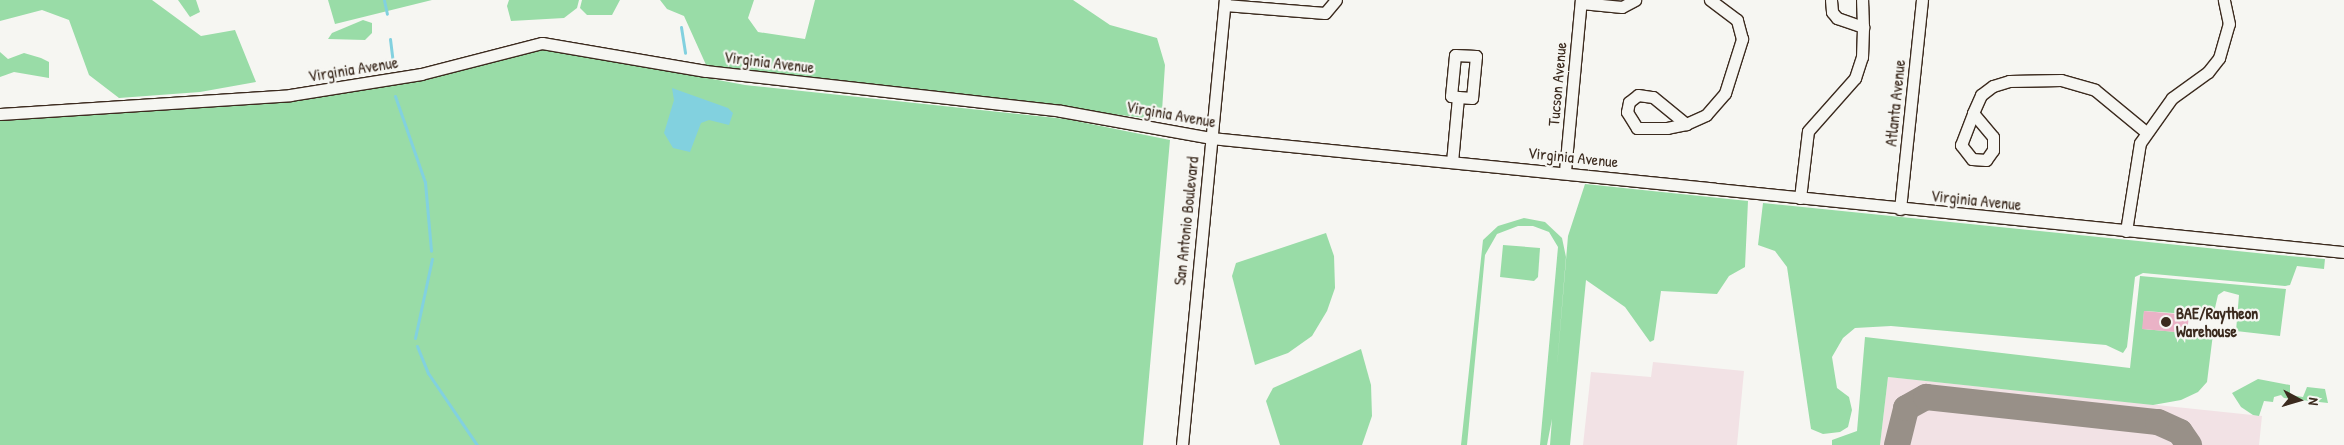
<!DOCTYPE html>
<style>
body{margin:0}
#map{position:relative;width:2344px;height:445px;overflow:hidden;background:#f6f6f2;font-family:"Patrick Hand",sans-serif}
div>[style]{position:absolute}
.built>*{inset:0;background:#f2e2e5}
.green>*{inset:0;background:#99dca7}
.water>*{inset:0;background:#82d1df}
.stream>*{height:3px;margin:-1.5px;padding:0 1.5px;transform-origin:1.5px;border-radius:1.5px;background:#82d1df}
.taxiway>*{height:26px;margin:-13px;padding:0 13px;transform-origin:13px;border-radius:13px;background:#989088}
.building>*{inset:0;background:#eab2c6}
.roads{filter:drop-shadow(1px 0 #3b2a1e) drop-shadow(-1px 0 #3b2a1e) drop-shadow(0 1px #3b2a1e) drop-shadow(0 -1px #3b2a1e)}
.minor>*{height:11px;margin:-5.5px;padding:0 5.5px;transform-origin:5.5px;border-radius:5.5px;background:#f6f6f2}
.dots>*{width:14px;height:14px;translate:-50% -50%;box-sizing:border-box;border:2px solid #f6f6f2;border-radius:50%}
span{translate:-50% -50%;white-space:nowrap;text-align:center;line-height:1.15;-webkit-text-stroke:4.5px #f6f6f2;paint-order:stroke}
.street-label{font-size:16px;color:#3b2a1e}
.poi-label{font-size:16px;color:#3b2a1e;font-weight:700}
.left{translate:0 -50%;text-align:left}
.north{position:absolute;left:2274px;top:375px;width:50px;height:50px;-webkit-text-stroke:4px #f6f6f2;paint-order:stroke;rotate:96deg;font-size:14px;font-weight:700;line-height:20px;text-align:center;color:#3b2a1e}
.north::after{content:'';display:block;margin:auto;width:18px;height:22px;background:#3b2a1e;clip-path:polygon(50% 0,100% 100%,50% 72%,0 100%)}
</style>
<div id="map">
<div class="built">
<i style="clip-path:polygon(1653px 362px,1744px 371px,1737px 445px,1583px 445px,1591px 372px,1651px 377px)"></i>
<i style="clip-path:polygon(1888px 377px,2262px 416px,2259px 445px,1880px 445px)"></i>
</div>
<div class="green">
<i style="clip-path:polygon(0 0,152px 0,201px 36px,235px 30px,256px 82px,200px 92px,119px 98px,89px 75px,69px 20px,42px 10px,0 21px)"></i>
<i style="clip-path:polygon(178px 0,196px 0,200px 12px,190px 17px)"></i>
<i style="clip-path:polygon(328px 0,432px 0,335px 24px)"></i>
<i style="clip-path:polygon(509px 0,579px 0,577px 8px,564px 18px,511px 21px,507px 6px)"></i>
<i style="clip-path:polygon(582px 0,620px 0,612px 15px,587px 15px,580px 8px)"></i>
<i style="clip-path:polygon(660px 0,754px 0,748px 18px,758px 32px,805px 39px,815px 0,1073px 0,1110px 25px,1157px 38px,1165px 65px,1162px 111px,1154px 119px,707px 67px,684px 16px,667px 9px)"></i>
<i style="clip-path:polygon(363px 20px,372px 23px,372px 33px,365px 40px,328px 39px,332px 33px)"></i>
<i style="clip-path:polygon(545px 48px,745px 85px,1066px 119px,1170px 140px,1143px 445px,0 445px,0 121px,264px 104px,341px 94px,410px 82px)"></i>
<i style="clip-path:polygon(0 52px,8px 59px,24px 53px,41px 58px,49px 62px,49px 78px,14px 72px,0 77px)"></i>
<i style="clip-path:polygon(1585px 184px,1748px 201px,1745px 267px,1729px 276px,1717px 294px,1661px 291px,1654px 340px,1650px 342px,1625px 307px,1586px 280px,1570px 445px,1550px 445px,1552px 419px,1547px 445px,1540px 445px,1558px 247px,1549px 232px,1533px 226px,1518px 226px,1497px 234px,1485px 255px,1467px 445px,1461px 445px,1483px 240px,1498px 226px,1524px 218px,1545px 222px,1562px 238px,1566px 257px,1556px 379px,1568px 236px)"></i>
<i style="clip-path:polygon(1763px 203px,2267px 254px,2325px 259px,2324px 269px,2297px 266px,2290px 285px,2285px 286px,2143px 273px,2135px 277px,2127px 347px,2123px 353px,2106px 345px,1891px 326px,1855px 328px,1843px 338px,1832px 357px,1837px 388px,1849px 397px,1852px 410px,1848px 427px,1840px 432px,1823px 434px,1811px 429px,1787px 267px,1775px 251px,1758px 245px)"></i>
<i style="clip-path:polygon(1326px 233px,1334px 256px,1335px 288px,1327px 311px,1312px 336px,1288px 353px,1255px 365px,1232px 276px,1236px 263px)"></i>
<i style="clip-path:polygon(1503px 245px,1540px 248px,1538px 277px,1534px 281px,1500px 277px)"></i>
<i style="clip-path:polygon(2140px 276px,2286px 289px,2280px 336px,2236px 331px,2239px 295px,2224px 291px,2218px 295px,2212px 321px,2202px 315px,2144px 311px,2143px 329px,2200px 334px,2204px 329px,2213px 334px,2207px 382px,2198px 392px,2181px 400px,2153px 405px,1888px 377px,1880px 445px,1832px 445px,1832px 440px,1857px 431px,1865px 337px,2130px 368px)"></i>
<i style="clip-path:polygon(1361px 349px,1371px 385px,1372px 416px,1362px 445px,1280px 445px,1266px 401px,1273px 388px)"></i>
<i style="clip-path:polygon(2258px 379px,2290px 385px,2290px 395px,2303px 397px,2307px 387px,2325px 389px,2328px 403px,2284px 398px,2281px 395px,2274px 397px,2273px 402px,2264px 401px,2259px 416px,2253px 415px,2241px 407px,2232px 393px)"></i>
</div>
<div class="water">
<i style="clip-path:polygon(672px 88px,728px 108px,733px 113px,729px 125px,709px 120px,701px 123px,690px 152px,673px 148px,664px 133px,674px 100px)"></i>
</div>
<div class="stream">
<i style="left:384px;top:0;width:14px;rotate:78deg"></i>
<i style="left:681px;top:27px;width:26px;rotate:81deg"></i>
<i style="left:390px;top:39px;width:24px;rotate:83deg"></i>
<i style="left:395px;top:96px;width:91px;rotate:70.8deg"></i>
<i style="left:425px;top:182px;width:69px;rotate:85deg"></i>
<i style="left:415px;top:338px;width:81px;rotate:-77.9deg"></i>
<i style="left:417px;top:346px;width:29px;rotate:68deg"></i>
<i style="left:428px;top:373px;width:87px;rotate:55.8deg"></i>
</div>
<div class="taxiway">
<i style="left:1897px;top:445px;width:38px;rotate:-76deg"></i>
<i style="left:1906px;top:408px;width:23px;rotate:-29deg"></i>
<i style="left:1926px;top:397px;width:233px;rotate:6.2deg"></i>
<i style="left:2158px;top:422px;width:24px;rotate:24deg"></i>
<i style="left:2180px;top:432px;width:16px;rotate:55deg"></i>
</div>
<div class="building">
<i style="clip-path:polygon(2144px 311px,2189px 315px,2187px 333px,2142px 329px)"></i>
</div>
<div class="roads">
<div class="minor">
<i style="left:1831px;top:0;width:12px;rotate:85deg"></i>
<i style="left:1832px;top:12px;width:8px;rotate:50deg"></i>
<i style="left:1837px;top:18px;width:28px;rotate:19deg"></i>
<i style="left:1863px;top:27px;width:27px;rotate:-92deg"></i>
<i style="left:1581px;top:3px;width:41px;rotate:5.6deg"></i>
<i style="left:1622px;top:7px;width:15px;rotate:-28deg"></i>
<i style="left:1225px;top:5px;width:100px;rotate:4.6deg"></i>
<i style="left:1325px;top:13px;width:17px;rotate:-50deg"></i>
<i style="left:1638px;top:95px;width:15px;rotate:8deg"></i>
<i style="left:1653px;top:97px;width:43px;rotate:39.3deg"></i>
<i style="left:1686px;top:124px;width:19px;rotate:168deg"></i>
<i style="left:1667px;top:128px;width:30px;rotate:180deg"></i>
<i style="left:1637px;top:128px;width:19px;rotate:-122deg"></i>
<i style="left:1627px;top:112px;width:10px;rotate:-79deg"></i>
<i style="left:1629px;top:102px;width:11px;rotate:-38deg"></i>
<i style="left:1973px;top:113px;width:20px;rotate:-66deg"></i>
<i style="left:1981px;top:95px;width:15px;rotate:-37deg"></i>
<i style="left:1993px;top:86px;width:17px;rotate:-17deg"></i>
<i style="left:2009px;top:81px;width:52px;rotate:-1.1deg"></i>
<i style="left:2061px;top:80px;width:35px;rotate:16deg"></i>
<i style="left:2095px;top:90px;width:66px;rotate:39.5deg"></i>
<i style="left:1973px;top:113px;width:31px;rotate:50deg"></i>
<i style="left:1993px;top:137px;width:13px;rotate:90deg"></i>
<i style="left:1993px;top:150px;width:12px;rotate:125deg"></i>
<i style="left:1986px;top:160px;width:14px;rotate:-176deg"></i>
<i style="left:1972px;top:159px;width:18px;rotate:-128deg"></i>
<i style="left:1961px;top:145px;width:34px;rotate:-69deg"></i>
<i style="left:0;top:114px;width:291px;rotate:-3.7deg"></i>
<i style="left:290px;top:95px;width:133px;rotate:-9.1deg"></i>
<i style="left:421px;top:74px;width:125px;rotate:-14.4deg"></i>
<i style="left:542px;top:43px;width:166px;rotate:9.7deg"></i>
<i style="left:706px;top:71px;width:357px;rotate:6.4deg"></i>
<i style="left:1061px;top:111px;width:152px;rotate:10.2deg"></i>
<i style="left:1211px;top:138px;width:1139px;rotate:5.75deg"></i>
<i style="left:1686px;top:124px;width:22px;rotate:-24deg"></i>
<i style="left:1706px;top:115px;width:29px;rotate:-49deg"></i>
<i style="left:1725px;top:93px;width:57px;rotate:-72.5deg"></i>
<i style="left:1742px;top:39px;width:20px;rotate:-105deg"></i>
<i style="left:1737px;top:20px;width:34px;rotate:-143deg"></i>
<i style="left:1452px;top:162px;width:65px;rotate:-84.7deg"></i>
<i style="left:1458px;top:97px;width:7px;rotate:-172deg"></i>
<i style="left:1451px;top:96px;width:41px;rotate:-84.4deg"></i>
<i style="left:1455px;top:55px;width:21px;rotate:3deg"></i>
<i style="left:1476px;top:56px;width:42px;rotate:95.4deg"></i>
<i style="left:1472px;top:98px;width:14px;rotate:-176deg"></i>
<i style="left:1565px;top:171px;width:172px;rotate:-84.7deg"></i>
<i style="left:1800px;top:198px;width:67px;rotate:-83.2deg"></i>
<i style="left:1808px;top:131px;width:71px;rotate:-48.4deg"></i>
<i style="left:1855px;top:78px;width:22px;rotate:-72deg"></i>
<i style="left:1862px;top:57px;width:30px;rotate:-88deg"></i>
<i style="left:1900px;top:209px;width:210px;rotate:-84deg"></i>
<i style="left:2126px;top:231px;width:89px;rotate:-81deg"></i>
<i style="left:2140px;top:143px;width:55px;rotate:-54.6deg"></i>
<i style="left:2172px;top:98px;width:44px;rotate:-35.8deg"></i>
<i style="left:2208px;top:72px;width:18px;rotate:-52deg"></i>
<i style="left:2219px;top:58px;width:35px;rotate:-74deg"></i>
<i style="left:2229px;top:24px;width:25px;rotate:-102deg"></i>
<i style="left:1182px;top:445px;width:447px;rotate:-84.5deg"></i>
</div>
</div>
<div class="dots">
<i style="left:2166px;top:322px;background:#3b2a1e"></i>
</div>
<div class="street-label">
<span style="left:769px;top:62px;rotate:7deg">Virginia Avenue</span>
<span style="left:353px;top:69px;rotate:-9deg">Virginia Avenue</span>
<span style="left:1557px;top:84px;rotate:-85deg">Tucson Avenue</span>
<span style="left:1895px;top:103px;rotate:-84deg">Atlanta Avenue</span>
<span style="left:1171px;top:114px;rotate:10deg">Virginia Avenue</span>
<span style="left:1573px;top:157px;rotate:6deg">Virginia Avenue</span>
<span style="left:1976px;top:200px;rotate:6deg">Virginia Avenue</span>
<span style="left:1186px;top:221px;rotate:-84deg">San Antonio Boulevard</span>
</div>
<div class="poi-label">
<span class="left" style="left:2176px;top:322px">BAE/Raytheon<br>Warehouse</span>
</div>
<div class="north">N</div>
</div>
